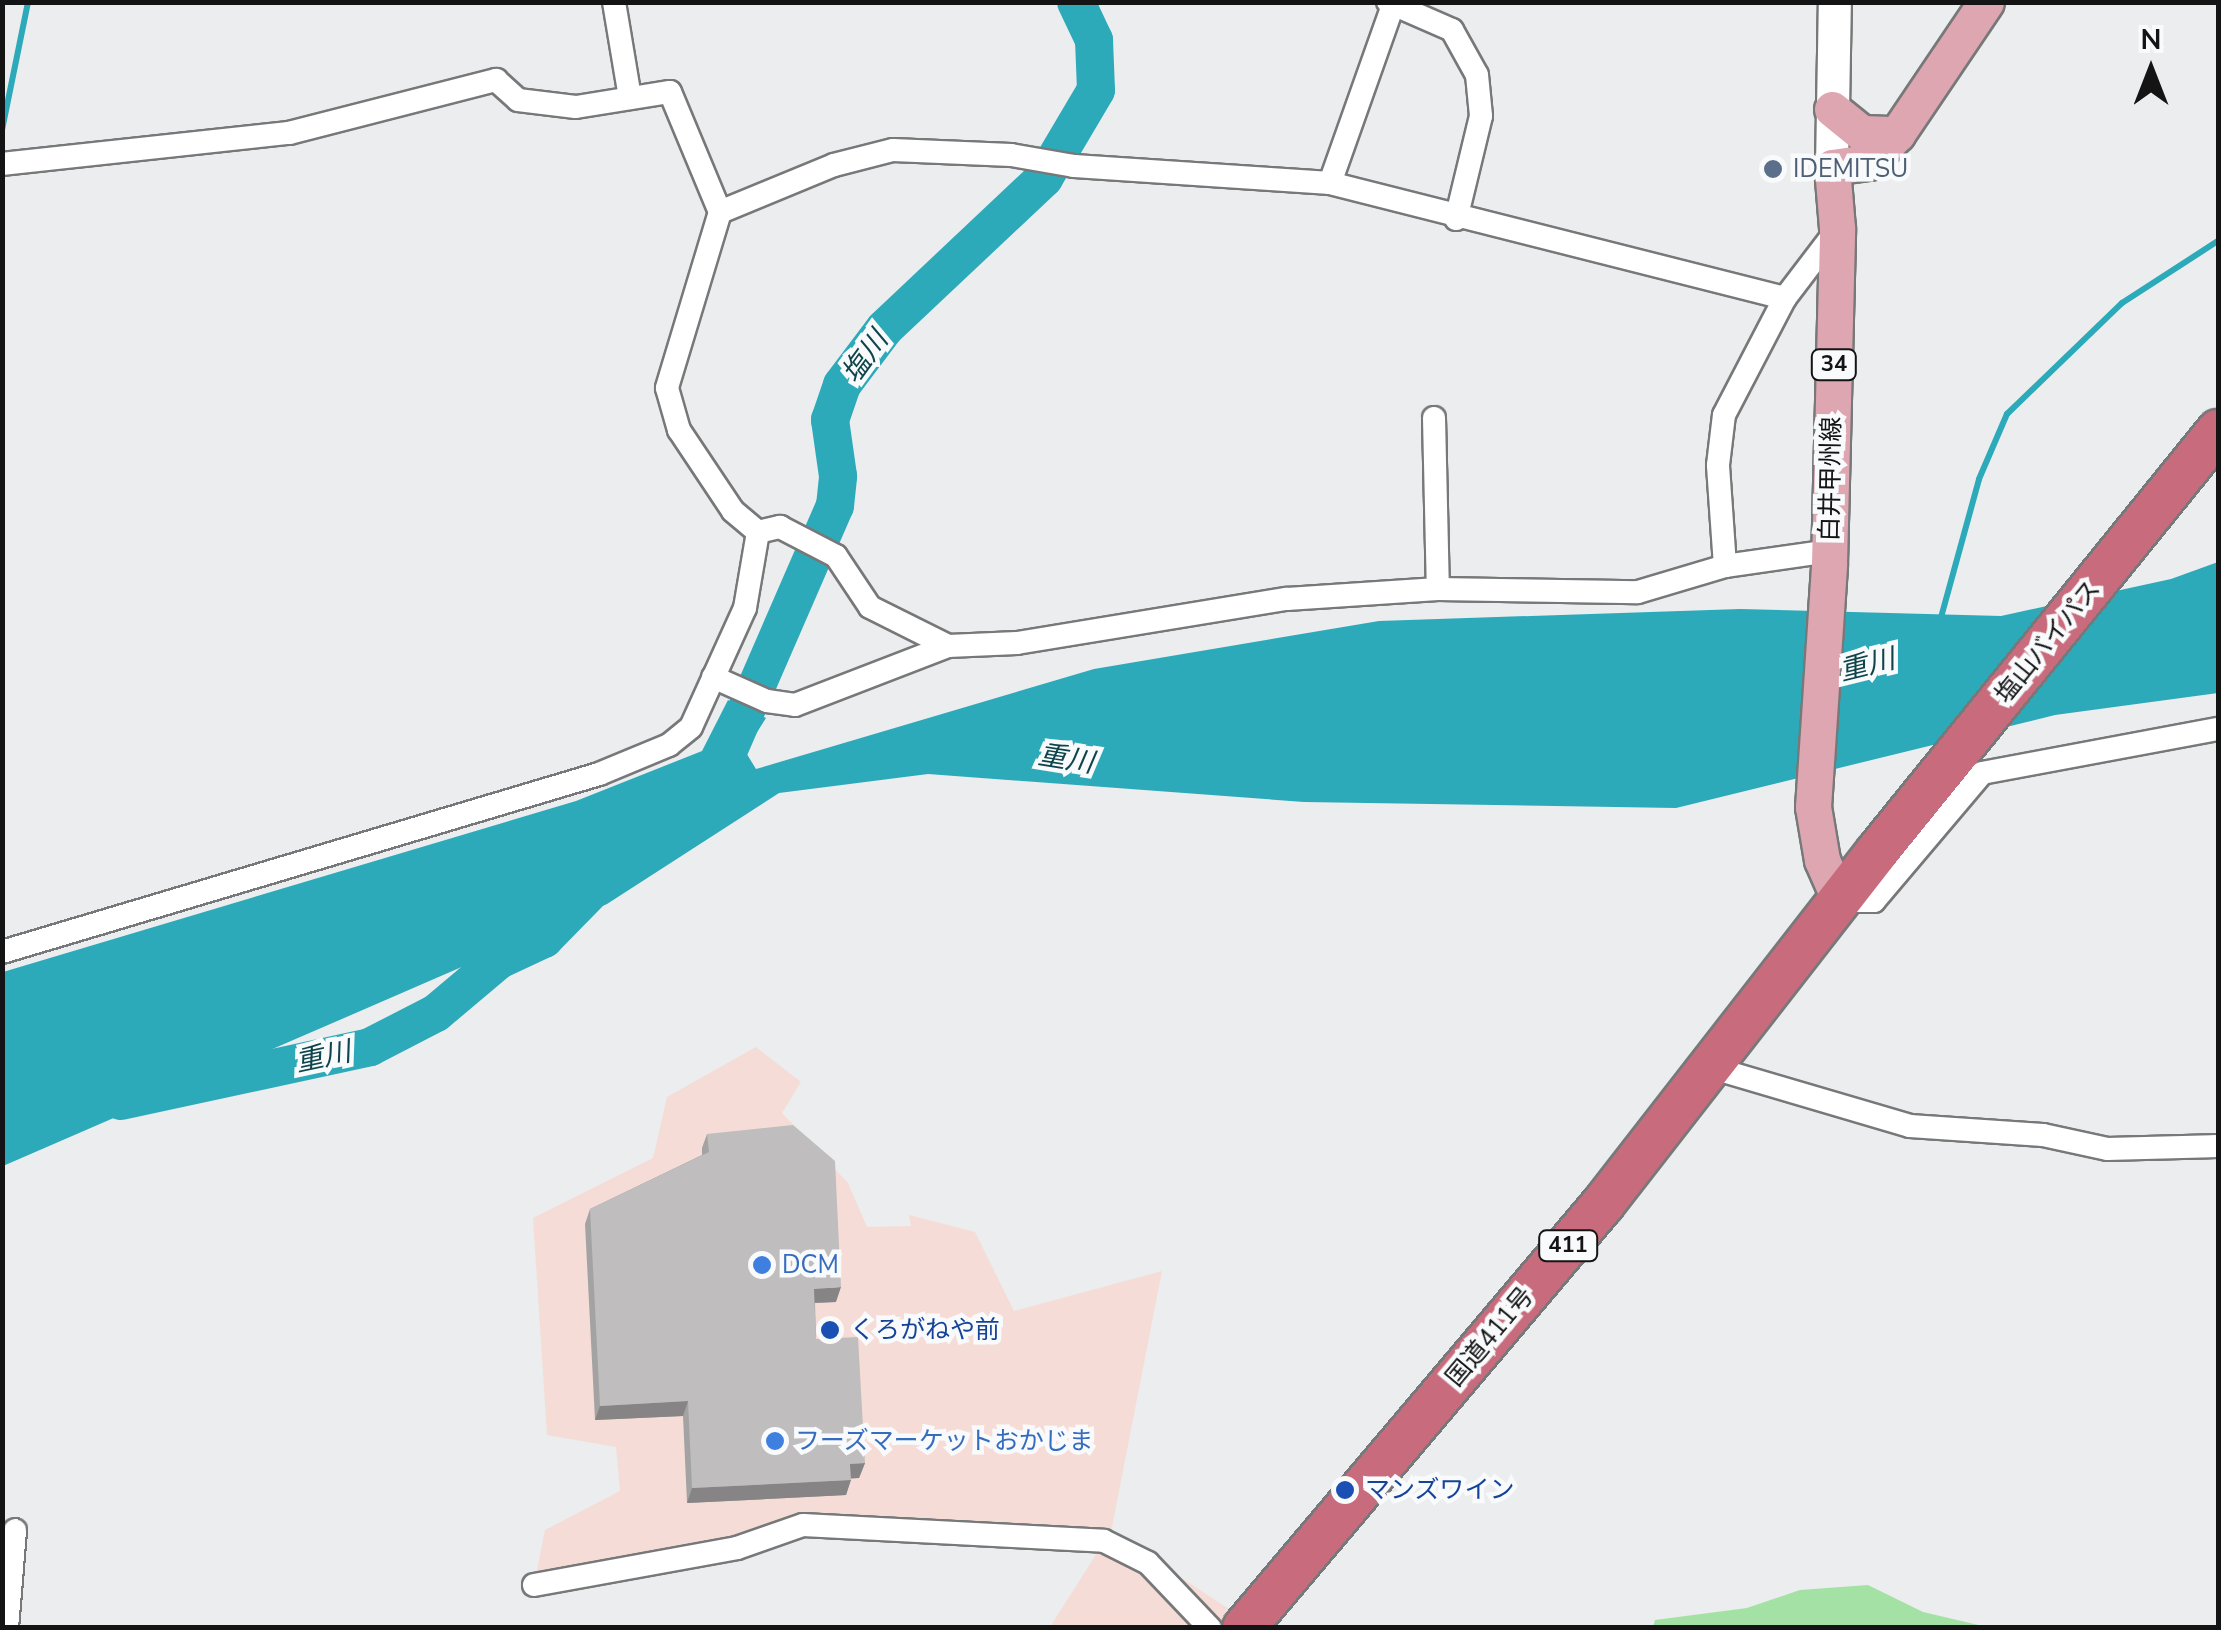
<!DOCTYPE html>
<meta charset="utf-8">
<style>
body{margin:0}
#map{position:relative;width:2221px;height:1630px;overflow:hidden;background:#ebedee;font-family:"Nunito Sans","Noto Sans JP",sans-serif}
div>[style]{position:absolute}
.commercial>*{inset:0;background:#f6dcd7}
.green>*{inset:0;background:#a3e2a4}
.water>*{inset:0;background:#2caaba}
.stream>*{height:6px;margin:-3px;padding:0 3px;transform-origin:3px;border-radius:3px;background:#2caaba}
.river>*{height:38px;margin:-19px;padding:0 19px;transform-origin:19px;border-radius:19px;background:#2caaba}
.roads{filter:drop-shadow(2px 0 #777879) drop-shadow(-2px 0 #777879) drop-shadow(0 2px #777879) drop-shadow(0 -2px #777879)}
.street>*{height:22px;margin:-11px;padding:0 11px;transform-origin:11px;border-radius:11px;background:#fff}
.secondary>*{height:32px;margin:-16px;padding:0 16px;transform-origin:16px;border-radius:16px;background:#fff}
.primary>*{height:35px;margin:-17.5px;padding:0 17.5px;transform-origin:17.5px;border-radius:17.5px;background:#dea6b0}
.highway>*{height:42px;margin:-21px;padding:0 21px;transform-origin:21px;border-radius:21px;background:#c86b7c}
.wall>*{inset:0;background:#a4a3a3}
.shaded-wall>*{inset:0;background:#868485}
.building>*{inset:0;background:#bfbdbe}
.dots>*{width:28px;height:28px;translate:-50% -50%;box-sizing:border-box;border:5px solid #f8fafb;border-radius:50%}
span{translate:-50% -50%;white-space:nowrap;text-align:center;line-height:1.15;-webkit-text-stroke:9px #f8fafb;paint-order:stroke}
.shield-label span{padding:2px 8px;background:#f8fafb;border:2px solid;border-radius:8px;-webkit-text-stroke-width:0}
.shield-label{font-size:22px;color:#141415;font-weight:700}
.service-label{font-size:25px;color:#4e5e75}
.left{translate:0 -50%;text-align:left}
.street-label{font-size:25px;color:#141415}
.shop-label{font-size:25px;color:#366cbe}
.transit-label{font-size:25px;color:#164399}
.water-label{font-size:28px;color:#0e444b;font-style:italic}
.frame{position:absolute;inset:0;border:5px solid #141415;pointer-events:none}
.north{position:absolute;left:2101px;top:20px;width:100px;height:100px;-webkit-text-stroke:8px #f8fafb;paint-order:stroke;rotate:0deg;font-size:28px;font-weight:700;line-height:40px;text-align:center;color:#141415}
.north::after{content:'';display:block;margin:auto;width:35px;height:45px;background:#141415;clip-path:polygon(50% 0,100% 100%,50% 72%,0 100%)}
</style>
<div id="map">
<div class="commercial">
<i style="clip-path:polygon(756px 1047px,801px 1082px,782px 1113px,848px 1183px,867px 1227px,911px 1226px,909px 1215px,975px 1232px,1014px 1311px,1162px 1271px,1111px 1532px,1249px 1622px,1244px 1628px,1050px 1627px,1104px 1542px,803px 1525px,534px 1585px,545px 1530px,620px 1491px,616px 1447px,547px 1435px,533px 1218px,653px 1158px,667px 1097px)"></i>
</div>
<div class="green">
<i style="clip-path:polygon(1868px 1585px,1923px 1612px,1987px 1627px,1653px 1627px,1655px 1620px,1747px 1608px,1800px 1590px)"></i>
</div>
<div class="water">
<i style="clip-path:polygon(2218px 562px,2218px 693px,2055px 715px,1676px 808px,1304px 802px,928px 774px,779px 793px,607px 904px,3px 1166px,3px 972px,576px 801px,702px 751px,728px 700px,766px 718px,745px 751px,756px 769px,1094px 669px,1379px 621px,1740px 609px,2001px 616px,2171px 579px)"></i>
</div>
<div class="stream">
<i style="left:2px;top:130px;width:131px;rotate:-78.5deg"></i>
<i style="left:1940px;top:621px;width:147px;rotate:-74.6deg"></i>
<i style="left:1979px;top:479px;width:71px;rotate:-66.7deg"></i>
<i style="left:2007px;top:414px;width:160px;rotate:-44deg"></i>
<i style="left:2122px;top:303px;width:114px;rotate:-32.9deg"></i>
</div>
<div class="river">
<i style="left:727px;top:754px;width:270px;rotate:-66.5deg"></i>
<i style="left:835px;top:506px;width:30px;rotate:-84deg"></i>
<i style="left:838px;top:476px;width:57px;rotate:-98.1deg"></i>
<i style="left:830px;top:420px;width:37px;rotate:-71deg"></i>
<i style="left:842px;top:385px;width:71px;rotate:-53deg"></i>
<i style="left:885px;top:328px;width:219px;rotate:-43.3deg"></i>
<i style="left:1044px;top:178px;width:102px;rotate:-59.4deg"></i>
<i style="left:1096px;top:90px;width:50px;rotate:-92.3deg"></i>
<i style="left:1094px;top:40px;width:42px;rotate:-115.3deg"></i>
<i style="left:121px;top:1101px;width:255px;rotate:-12.2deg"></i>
<i style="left:370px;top:1047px;width:74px;rotate:-27.3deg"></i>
<i style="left:436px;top:1013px;width:82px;rotate:-40.1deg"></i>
<i style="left:499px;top:960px;width:50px;rotate:-25deg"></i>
<i style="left:544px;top:939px;width:69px;rotate:-45.6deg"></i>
</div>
<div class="roads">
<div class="street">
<i style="left:614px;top:2px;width:97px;rotate:80.5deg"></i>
<i style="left:1388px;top:2px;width:70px;rotate:23.6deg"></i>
<i style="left:1452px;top:30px;width:51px;rotate:60.9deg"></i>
<i style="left:1477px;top:75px;width:41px;rotate:84.4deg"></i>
<i style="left:1481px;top:116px;width:106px;rotate:103.6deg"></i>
<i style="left:2px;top:164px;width:289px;rotate:-6.2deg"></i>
<i style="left:289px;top:133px;width:214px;rotate:-14.4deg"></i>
<i style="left:496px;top:80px;width:30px;rotate:42deg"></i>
<i style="left:518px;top:100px;width:58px;rotate:6.9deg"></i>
<i style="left:576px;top:107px;width:95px;rotate:-9.1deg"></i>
<i style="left:670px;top:92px;width:130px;rotate:67.4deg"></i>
<i style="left:720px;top:212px;width:184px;rotate:106.8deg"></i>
<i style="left:667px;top:388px;width:44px;rotate:74.1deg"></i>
<i style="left:679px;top:430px;width:97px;rotate:56.3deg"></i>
<i style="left:733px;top:511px;width:33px;rotate:40deg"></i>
<i style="left:758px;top:532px;width:23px;rotate:-13deg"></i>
<i style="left:780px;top:527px;width:63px;rotate:27.4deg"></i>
<i style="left:836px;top:556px;width:61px;rotate:56.3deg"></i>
<i style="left:870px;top:607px;width:87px;rotate:26.6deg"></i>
<i style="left:948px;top:646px;width:69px;rotate:-2.5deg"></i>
<i style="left:1017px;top:643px;width:274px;rotate:-9.3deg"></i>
<i style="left:1287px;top:599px;width:151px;rotate:-3.8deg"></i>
<i style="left:1438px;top:589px;width:200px;rotate:0.9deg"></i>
<i style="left:1638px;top:592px;width:91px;rotate:-16.6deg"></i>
<i style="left:1725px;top:566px;width:101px;rotate:-94deg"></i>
<i style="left:1718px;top:465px;width:50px;rotate:-83.2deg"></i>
<i style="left:1724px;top:415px;width:132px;rotate:-62.5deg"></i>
<i style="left:1785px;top:298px;width:79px;rotate:-52.7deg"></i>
<i style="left:1330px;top:183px;width:189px;rotate:-70.5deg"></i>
<i style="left:720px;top:212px;width:123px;rotate:-22.4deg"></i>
<i style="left:834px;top:165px;width:61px;rotate:-14.3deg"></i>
<i style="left:893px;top:150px;width:118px;rotate:2.4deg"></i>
<i style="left:1011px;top:155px;width:64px;rotate:9.9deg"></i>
<i style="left:1074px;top:166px;width:257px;rotate:3.8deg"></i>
<i style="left:1330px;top:183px;width:469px;rotate:14.2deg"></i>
<i style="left:1434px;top:418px;width:171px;rotate:88.7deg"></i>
<i style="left:1725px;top:566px;width:105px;rotate:-8.2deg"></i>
<i style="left:713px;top:677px;width:59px;rotate:24deg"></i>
<i style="left:767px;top:701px;width:28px;rotate:8deg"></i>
<i style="left:795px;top:705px;width:164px;rotate:-21.1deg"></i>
<i style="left:1840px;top:901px;width:34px"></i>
<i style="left:1874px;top:901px;width:167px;rotate:-49.8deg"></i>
<i style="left:1982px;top:773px;width:240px;rotate:-10.6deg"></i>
<i style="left:2px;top:952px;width:623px;rotate:-16.6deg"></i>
<i style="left:599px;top:774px;width:76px;rotate:-22.5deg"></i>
<i style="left:669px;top:745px;width:28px;rotate:-39deg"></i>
<i style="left:691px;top:727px;width:131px;rotate:-65.6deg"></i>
<i style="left:745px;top:608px;width:77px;rotate:-80.3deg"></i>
<i style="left:1713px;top:1068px;width:205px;rotate:16.4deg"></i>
<i style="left:1910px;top:1126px;width:133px;rotate:3.9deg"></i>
<i style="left:2043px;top:1135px;width:66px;rotate:12.3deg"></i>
<i style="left:2107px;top:1149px;width:111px;rotate:-1.5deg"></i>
<i style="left:534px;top:1585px;width:206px;rotate:-10.3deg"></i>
<i style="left:737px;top:1548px;width:70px;rotate:-19.2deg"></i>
<i style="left:803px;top:1525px;width:301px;rotate:3deg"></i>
<i style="left:1104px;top:1541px;width:49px;rotate:26.6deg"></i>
<i style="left:1148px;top:1563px;width:90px;rotate:46.4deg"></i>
<i style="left:7px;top:1628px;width:98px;rotate:-85.3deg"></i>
</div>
<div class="secondary">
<i style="left:1832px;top:167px;width:165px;rotate:-89deg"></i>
</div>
<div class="primary">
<i style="left:1832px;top:109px;width:38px;rotate:39deg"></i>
<i style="left:1862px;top:133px;width:35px;rotate:2deg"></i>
<i style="left:1840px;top:901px;width:45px;rotate:-113.7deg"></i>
<i style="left:1822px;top:860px;width:54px;rotate:-99.6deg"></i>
<i style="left:1813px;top:807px;width:244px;rotate:-86.2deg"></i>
<i style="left:1829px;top:564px;width:336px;rotate:-88.6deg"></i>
<i style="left:1837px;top:228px;width:61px;rotate:-94.7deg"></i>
<i style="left:1832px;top:167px;width:37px;rotate:-8deg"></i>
<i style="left:1869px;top:162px;width:40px;rotate:-45deg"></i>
<i style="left:1897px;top:134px;width:159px;rotate:-56deg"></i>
</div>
<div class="highway">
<i style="left:1244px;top:1628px;width:556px;rotate:-49.75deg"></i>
<i style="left:1603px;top:1204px;width:446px;rotate:-52.1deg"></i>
<i style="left:1877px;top:852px;width:542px;rotate:-50.99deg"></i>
</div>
</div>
<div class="wall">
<i style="clip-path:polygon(707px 1134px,836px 1302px,815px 1303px,816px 1339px,865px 1463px,859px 1478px,851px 1478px,846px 1495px,687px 1503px,683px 1416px,595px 1420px,585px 1224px,590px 1209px,702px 1155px,702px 1148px)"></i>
</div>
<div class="shaded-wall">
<i style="clip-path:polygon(841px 1287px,836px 1302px,809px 1303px,814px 1289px)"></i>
<i style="clip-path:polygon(688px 1401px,683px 1416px,595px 1420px,600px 1406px)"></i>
<i style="clip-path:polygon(865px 1463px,859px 1478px,845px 1479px,850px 1464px)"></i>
<i style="clip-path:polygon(851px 1480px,846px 1495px,687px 1503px,692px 1488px)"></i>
</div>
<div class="building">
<i style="clip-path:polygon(793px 1125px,835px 1161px,841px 1287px,814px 1289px,816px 1339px,858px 1337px,865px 1463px,850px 1464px,851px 1480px,692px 1488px,688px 1401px,600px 1406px,590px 1209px,709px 1152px,707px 1134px)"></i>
</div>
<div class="dots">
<i style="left:1773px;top:169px;background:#5c6f8a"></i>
<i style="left:762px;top:1265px;background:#3f7fe0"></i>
<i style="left:830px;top:1330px;background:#1a4fb4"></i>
<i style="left:775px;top:1441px;background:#3f7fe0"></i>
<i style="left:1345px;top:1490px;background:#1a4fb4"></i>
</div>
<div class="shield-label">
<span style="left:1834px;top:365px">34</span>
<span style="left:1568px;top:1246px">411</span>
</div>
<div class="service-label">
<span class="left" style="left:1793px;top:169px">IDEMITSU</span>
</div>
<div class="street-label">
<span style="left:1831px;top:479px;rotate:-89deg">白井甲州線</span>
<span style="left:2048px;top:642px;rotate:-51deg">塩山バイパス</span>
<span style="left:1490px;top:1337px;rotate:-50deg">国道411号</span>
</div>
<div class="shop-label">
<span class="left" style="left:782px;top:1265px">DCM</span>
<span class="left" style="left:795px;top:1441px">フーズマーケットおかじま</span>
</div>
<div class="transit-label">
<span class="left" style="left:850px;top:1330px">くろがねや前</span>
<span class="left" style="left:1365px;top:1490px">マンズワイン</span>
</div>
<div class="water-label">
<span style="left:865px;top:357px;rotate:-54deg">塩川</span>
<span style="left:1867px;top:665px;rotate:-14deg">重川</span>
<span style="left:1066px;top:759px;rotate:9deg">重川</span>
<span style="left:323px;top:1057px;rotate:-12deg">重川</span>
</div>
<div class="frame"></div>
<div class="north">N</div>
</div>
